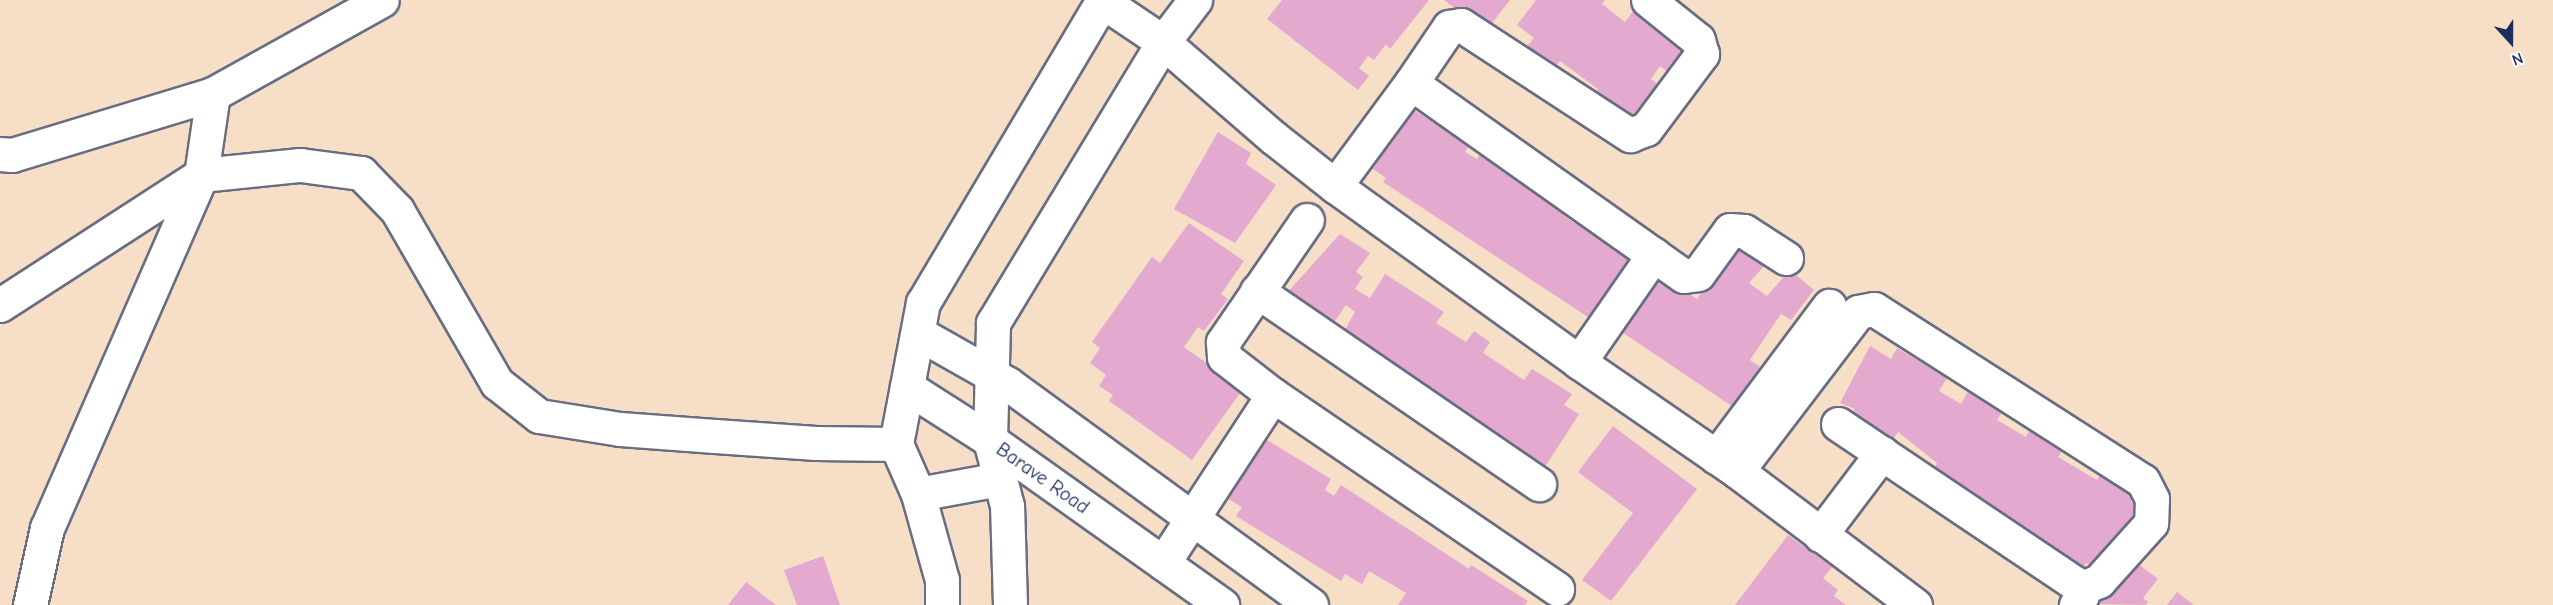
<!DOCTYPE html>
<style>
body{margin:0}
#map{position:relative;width:2553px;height:605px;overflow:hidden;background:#f6dfc6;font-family:"Comic Neue",sans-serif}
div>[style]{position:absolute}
.building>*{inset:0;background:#e4a9ce}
.roads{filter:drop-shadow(2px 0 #686d82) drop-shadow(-2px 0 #686d82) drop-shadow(0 2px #686d82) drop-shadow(0 -2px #686d82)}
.minor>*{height:33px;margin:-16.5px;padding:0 16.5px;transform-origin:16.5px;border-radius:16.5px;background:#fff}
span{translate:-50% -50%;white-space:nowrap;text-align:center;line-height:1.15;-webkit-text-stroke:4.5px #fff;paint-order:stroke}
.street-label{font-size:20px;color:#1b2f5e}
.north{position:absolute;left:2481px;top:12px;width:60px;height:60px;-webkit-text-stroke:4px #fff;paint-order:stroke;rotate:159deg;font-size:16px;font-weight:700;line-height:24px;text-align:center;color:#1b2f5e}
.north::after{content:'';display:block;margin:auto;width:21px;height:27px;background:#1b2f5e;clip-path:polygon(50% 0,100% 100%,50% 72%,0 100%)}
</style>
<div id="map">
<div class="building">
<i style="clip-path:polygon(1282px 0,1429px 0,1390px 49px,1386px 44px,1374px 60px,1368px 56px,1359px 68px,1369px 76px,1358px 90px,1267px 19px)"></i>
<i style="clip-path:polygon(1444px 0,1510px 0,1485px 32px)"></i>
<i style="clip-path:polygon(1536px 0,1605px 0,1602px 4px,1625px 22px,1640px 2px,1694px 51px,1674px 77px,1660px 66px,1651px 79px,1664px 89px,1640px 122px,1627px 112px,1621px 120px,1591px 98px,1598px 89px,1560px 61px,1553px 70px,1525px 49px,1534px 38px,1517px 25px)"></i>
<i style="clip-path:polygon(1412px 109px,1428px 119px,1434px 111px,1450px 122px,1445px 130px,1469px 146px,1465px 152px,1477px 159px,1480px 154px,1567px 211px,1563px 215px,1574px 223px,1577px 218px,1637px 258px,1594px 321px,1383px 182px,1386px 178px,1373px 169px)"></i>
<i style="clip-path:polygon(1218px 132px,1251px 153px,1246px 164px,1276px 185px,1235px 243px,1174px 209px)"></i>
<i style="clip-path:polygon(1189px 223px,1244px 261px,1221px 294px,1228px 299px,1204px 331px,1198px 327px,1184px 347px,1243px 389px,1192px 460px,1109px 401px,1113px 395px,1099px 386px,1106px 375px,1090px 363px,1100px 348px,1092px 342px,1152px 257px,1160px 263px)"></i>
<i style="clip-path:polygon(1340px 234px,1370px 253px,1356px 272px,1363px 277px,1355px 289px,1370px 298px,1385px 274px,1444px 312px,1436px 323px,1466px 342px,1474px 331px,1490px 342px,1483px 353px,1524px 380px,1532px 369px,1572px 394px,1564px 405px,1579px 414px,1543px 470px,1339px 340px,1355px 312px,1346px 305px,1330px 328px,1286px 294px)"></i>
<i style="clip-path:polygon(1734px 244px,1766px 264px,1749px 283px,1767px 296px,1790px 270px,1814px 290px,1791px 320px,1781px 314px,1750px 360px,1760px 367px,1733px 407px,1613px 326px,1651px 269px,1697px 299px)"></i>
<i style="clip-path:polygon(1870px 346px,1891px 359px,1897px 348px,1947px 378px,1939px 391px,1961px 404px,1969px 390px,2003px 410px,1997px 420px,2026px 437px,2032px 426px,2065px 446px,2058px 457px,2097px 480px,2103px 468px,2139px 488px,2131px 502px,2141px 508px,2103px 573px,2086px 563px,2080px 575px,2044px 554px,2050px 544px,2036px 537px,2030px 547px,1931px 475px,1937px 463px,1898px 432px,1886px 449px,1846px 424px,1855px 409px,1840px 403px)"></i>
<i style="clip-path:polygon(1613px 426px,1697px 489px,1611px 601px,1582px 580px,1633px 513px,1578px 472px)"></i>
<i style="clip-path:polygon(1264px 438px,1331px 479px,1325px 490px,1334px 496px,1341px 485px,1469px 569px,1471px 565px,1528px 601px,1525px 605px,1398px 605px,1406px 593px,1369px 571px,1362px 584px,1345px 574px,1341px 581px,1236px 516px,1242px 507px,1227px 498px)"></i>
<i style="clip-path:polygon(1788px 535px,1832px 567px,1823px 578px,1838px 590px,1834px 596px,1846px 605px,1735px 605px)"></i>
<i style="clip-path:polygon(823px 556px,840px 605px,797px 605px,784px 570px)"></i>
<i style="clip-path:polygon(2133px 560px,2158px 579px,2143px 598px,2148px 602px,2146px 605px,2094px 604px)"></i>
<i style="clip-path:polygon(746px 582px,776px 605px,728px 605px)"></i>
<i style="clip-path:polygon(2177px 592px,2194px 605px,2167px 605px)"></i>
</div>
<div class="roads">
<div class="minor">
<i style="left:1102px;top:1px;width:73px;rotate:33.9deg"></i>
<i style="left:1163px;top:42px;width:147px;rotate:40.9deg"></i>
<i style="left:1274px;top:138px;width:78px;rotate:38.2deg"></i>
<i style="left:1335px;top:186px;width:301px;rotate:35.8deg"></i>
<i style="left:1579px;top:362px;width:192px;rotate:34.6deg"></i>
<i style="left:1737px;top:471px;width:223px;rotate:37deg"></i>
<i style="left:1411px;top:83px;width:68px;rotate:-55.8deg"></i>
<i style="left:1449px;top:27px;width:12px;rotate:-9deg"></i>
<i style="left:1461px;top:25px;width:202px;rotate:33.1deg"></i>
<i style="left:1630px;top:135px;width:17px;rotate:-21deg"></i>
<i style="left:1646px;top:129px;width:94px;rotate:-53.3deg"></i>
<i style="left:1702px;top:54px;width:15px;rotate:-106deg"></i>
<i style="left:1698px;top:40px;width:64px;rotate:-141.3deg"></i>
<i style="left:0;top:154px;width:12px;rotate:5deg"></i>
<i style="left:12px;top:155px;width:210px;rotate:-16.9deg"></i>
<i style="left:1335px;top:186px;width:128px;rotate:-53.6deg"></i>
<i style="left:1411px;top:83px;width:334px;rotate:35.3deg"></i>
<i style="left:1684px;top:276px;width:14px;rotate:-8deg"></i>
<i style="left:1698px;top:274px;width:54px;rotate:-54deg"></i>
<i style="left:1730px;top:230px;width:14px;rotate:4deg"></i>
<i style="left:1744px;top:231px;width:50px;rotate:32.7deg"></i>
<i style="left:1257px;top:291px;width:342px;rotate:34.4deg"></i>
<i style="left:0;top:305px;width:239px;rotate:-32.9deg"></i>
<i style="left:201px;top:175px;width:100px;rotate:-5.8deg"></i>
<i style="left:300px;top:165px;width:62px;rotate:7.5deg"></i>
<i style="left:361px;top:173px;width:52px;rotate:45.8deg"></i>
<i style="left:397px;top:210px;width:200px;rotate:60deg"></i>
<i style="left:497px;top:383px;width:53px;rotate:38.2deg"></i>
<i style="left:539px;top:416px;width:82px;rotate:9.1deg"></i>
<i style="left:620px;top:429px;width:95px;rotate:4.2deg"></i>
<i style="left:715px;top:436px;width:101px;rotate:4deg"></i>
<i style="left:816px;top:443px;width:80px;rotate:0.7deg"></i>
<i style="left:918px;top:333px;width:103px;rotate:29.5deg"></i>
<i style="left:1008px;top:384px;width:375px;rotate:36.1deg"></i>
<i style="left:1579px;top:362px;width:131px;rotate:-55.2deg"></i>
<i style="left:907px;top:387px;width:98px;rotate:32.6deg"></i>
<i style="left:990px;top:440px;width:285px;rotate:35.4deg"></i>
<i style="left:1273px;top:395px;width:344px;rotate:34.3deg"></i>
<i style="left:1838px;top:424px;width:285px;rotate:33.9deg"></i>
<i style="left:2075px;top:583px;width:9px;rotate:36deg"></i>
<i style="left:2082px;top:588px;width:7px;rotate:90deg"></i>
<i style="left:2082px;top:595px;width:12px;rotate:121deg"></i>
<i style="left:1716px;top:457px;width:189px;rotate:-53.2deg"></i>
<i style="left:1737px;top:471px;width:200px;rotate:-52.7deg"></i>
<i style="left:1858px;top:312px;width:16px;rotate:-11deg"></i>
<i style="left:1874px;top:309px;width:319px;rotate:32.6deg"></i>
<i style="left:2143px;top:481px;width:20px;rotate:63deg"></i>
<i style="left:2152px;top:499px;width:24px;rotate:92deg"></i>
<i style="left:2151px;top:523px;width:78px;rotate:131.9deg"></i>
<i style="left:2099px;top:581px;width:18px;rotate:158deg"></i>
<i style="left:918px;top:494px;width:83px;rotate:-10.4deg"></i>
<i style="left:1820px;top:535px;width:103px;rotate:-52.9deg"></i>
<i style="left:1163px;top:563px;width:201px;rotate:-56.8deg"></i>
<i style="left:1273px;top:395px;width:62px;rotate:-142.2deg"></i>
<i style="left:1224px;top:357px;width:15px;rotate:-94deg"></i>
<i style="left:1223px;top:342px;width:148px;rotate:-55.5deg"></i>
<i style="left:30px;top:605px;width:79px;rotate:-77.6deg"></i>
<i style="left:47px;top:528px;width:385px;rotate:-66.4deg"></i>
<i style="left:201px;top:175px;width:82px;rotate:-81.6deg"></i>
<i style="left:213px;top:94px;width:193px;rotate:-29.1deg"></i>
<i style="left:942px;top:605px;width:25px;rotate:-90deg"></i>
<i style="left:942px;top:580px;width:89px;rotate:-105.6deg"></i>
<i style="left:918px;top:494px;width:55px;rotate:-113.7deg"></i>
<i style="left:896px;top:444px;width:144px;rotate:-79.2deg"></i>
<i style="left:923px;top:303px;width:352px;rotate:-59.3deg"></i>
<i style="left:1010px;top:605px;width:99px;rotate:-91.7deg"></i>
<i style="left:1007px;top:506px;width:68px;rotate:-104.4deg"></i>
<i style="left:990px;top:440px;width:117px;rotate:-88.5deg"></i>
<i style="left:993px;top:323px;width:328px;rotate:-58.8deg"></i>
<i style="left:1163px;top:42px;width:53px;rotate:-52.7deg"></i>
</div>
</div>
<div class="street-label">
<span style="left:1043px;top:478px;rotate:35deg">Barave Road</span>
</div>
<div class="north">N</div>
</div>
